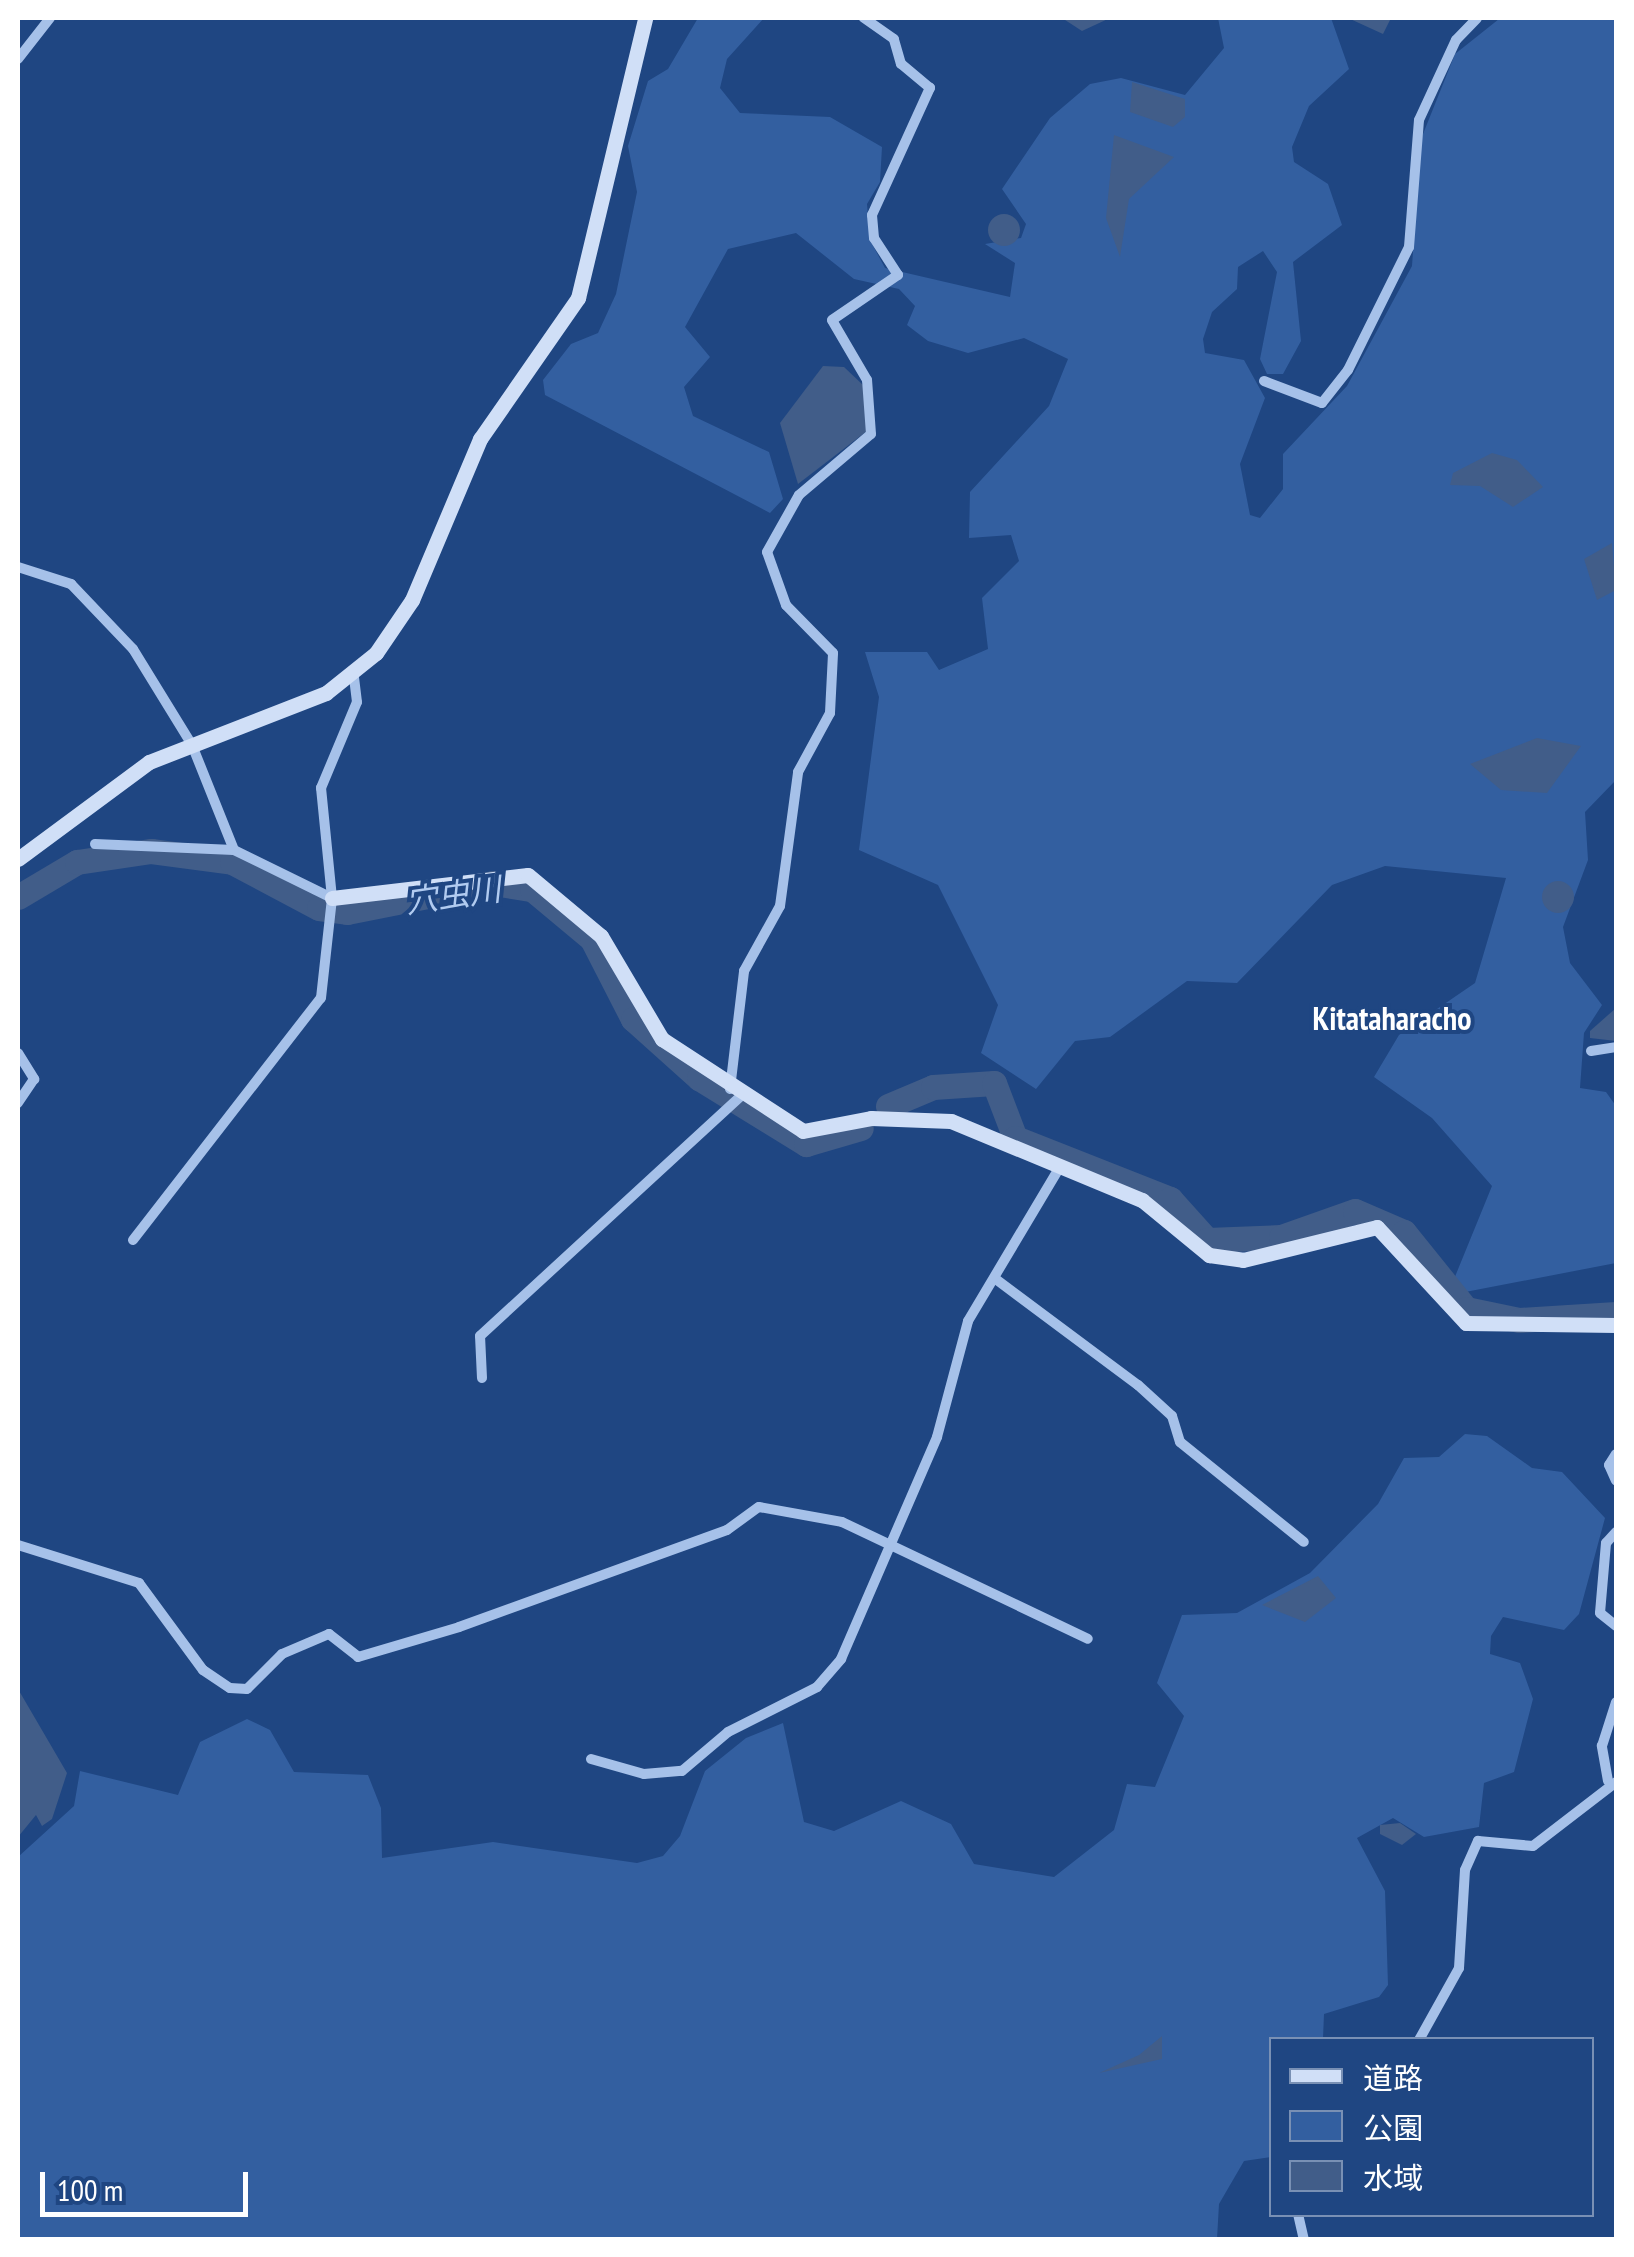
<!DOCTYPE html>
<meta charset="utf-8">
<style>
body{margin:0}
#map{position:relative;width:1634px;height:2257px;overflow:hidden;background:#1f4682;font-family:"PT Sans Narrow","Noto Sans JP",sans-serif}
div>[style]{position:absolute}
.green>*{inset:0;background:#335fa0}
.water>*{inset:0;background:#415d89}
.round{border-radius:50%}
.river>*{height:25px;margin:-12.5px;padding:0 12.5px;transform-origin:12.5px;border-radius:12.5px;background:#415d89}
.street>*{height:10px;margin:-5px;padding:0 5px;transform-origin:5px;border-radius:5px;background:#a6c1e9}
.secondary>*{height:15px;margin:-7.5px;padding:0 7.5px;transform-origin:7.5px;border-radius:7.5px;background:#d0dff7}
span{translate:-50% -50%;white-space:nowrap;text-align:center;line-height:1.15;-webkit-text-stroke:8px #1f4682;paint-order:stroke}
.water-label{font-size:32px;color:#b1cbf0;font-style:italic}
.neighbourhood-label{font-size:32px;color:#fff;font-weight:700}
.frame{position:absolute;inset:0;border:20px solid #fff;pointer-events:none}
.legend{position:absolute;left:1269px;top:2037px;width:325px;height:180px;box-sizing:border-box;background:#1f4682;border:2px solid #7990b4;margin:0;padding:12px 18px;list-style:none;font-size:30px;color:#fff}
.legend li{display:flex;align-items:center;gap:20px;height:50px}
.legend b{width:50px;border:2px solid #7990b4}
.scale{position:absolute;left:40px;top:2172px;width:208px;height:45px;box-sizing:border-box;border:5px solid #fff;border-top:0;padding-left:12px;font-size:30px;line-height:35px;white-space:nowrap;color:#fff;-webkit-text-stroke:8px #1f4682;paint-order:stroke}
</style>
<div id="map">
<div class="green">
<i style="clip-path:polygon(698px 18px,764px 18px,727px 59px,720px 88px,740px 113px,830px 117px,882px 147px,880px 182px,867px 204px,870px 240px,885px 268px,1010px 297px,1015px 263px,985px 244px,1021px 238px,1026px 224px,1002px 189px,1050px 118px,1090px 84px,1121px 78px,1185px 95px,1224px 48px,1218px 18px,1331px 18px,1349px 69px,1309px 106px,1292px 147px,1294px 162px,1328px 184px,1342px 225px,1293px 262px,1301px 341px,1283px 374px,1267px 374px,1260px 359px,1277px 272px,1263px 251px,1238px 267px,1237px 289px,1212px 312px,1203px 339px,1205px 353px,1244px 360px,1265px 398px,1240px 464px,1250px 515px,1260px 518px,1283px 489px,1283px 454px,1347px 386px,1412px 266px,1421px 139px,1455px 54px,1499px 19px,1616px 18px,1616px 780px,1585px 812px,1588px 860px,1563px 927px,1570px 963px,1602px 1005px,1584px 1033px,1580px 1088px,1606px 1092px,1616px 1106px,1616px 1263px,1460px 1293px,1452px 1284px,1492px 1186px,1432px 1118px,1374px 1077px,1399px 1035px,1475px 983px,1506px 878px,1385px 866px,1332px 885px,1237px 983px,1187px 981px,1110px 1037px,1075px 1041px,1036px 1089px,981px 1053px,998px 1005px,938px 885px,859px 850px,879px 697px,865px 652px,927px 652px,939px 670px,988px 649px,982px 598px,1019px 561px,1011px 535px,969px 538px,970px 492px,1049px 406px,1068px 359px,1024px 338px,968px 353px,928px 341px,907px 325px,915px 306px,899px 289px,854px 279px,796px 233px,728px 249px,685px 327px,710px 357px,684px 387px,693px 416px,769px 452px,783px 499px,770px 513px,545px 395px,543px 380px,571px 344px,598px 333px,616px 294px,637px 192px,628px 146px,648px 81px,668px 69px)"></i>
<i style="clip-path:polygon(1465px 1434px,1487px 1436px,1532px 1468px,1562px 1472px,1605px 1518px,1579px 1614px,1564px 1630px,1503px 1617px,1491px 1636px,1490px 1654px,1520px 1663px,1533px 1699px,1514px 1772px,1484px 1783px,1479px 1827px,1424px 1837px,1393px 1818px,1357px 1838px,1385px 1891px,1388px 1985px,1379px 1997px,1324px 2014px,1323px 2039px,1272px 2040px,1271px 2157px,1244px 2161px,1219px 2204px,1217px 2239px,18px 2240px,18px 1857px,74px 1806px,80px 1771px,178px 1795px,200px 1742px,247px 1719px,270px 1730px,294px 1772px,368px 1775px,381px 1808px,382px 1858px,493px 1842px,637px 1863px,663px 1856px,680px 1836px,705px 1771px,746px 1738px,783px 1723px,804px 1822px,834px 1831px,901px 1801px,951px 1824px,974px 1864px,1054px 1877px,1114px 1830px,1127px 1784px,1155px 1787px,1184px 1716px,1157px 1683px,1182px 1615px,1237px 1613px,1310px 1573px,1378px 1504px,1404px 1458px,1439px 1457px)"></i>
</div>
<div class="water">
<i style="clip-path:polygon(1062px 18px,1110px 18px,1082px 31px)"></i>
<i style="clip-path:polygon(1348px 18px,1391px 18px,1383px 34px)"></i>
<i style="clip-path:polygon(1132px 82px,1185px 99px,1185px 117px,1173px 127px,1130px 112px)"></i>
<i style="clip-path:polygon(1114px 135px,1174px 157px,1129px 199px,1120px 257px,1106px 218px)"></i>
<i class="round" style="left:988px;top:214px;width:32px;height:32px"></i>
<i style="clip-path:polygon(823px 366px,844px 367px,863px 385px,867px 431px,798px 484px,780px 423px)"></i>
<i style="clip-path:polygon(1492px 453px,1517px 460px,1543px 487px,1513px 507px,1480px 486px,1450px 485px,1453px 473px)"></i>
<i style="clip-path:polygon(1612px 543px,1616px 590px,1597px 600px,1584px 559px)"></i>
<i style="clip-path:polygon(1537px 738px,1581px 746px,1547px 793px,1501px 790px,1470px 764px)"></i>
<i class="round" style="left:1542px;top:881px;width:32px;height:32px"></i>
<i style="clip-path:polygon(1616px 1008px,1616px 1041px,1590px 1038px,1590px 1031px)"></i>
<i style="clip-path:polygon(1318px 1576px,1336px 1598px,1305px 1622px,1262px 1605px)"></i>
<i style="clip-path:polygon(18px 1689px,67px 1773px,52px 1819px,42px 1826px,36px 1815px,18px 1837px)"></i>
<i style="clip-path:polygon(1400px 1823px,1416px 1834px,1402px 1845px,1380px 1834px,1380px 1825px)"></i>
<i style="clip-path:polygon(1162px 2036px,1162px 2059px,1099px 2073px,1139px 2055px)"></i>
</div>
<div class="river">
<i style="left:18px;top:897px;width:69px;rotate:-30.7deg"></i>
<i style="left:77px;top:862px;width:75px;rotate:-8.5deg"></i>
<i style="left:151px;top:851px;width:82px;rotate:7.7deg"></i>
<i style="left:232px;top:862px;width:98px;rotate:27.9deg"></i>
<i style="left:319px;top:908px;width:28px;rotate:8deg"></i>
<i style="left:347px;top:912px;width:149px;rotate:-11.2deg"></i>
<i style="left:493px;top:883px;width:39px;rotate:9deg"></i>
<i style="left:532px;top:889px;width:78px;rotate:39.8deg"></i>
<i style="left:592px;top:939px;width:90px;rotate:62.9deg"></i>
<i style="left:633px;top:1019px;width:89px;rotate:41.8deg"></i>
<i style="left:699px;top:1078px;width:126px;rotate:31.7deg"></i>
<i style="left:806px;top:1144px;width:57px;rotate:-16.2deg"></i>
<i style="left:888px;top:1106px;width:49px;rotate:-22.9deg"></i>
<i style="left:933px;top:1087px;width:61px;rotate:-3.8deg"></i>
<i style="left:994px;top:1083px;width:59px;rotate:69.1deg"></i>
<i style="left:1015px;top:1138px;width:167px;rotate:21.5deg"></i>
<i style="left:1170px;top:1199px;width:55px;rotate:47.9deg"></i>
<i style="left:1207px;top:1240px;width:74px;rotate:-2.3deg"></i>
<i style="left:1281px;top:1237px;width:78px;rotate:-19.4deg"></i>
<i style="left:1355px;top:1211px;width:53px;rotate:23.2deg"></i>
<i style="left:1404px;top:1232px;width:99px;rotate:51.2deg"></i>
<i style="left:1466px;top:1309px;width:54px;rotate:11.7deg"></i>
<i style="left:1519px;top:1320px;width:97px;rotate:-3.5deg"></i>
</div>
<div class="street">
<i style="left:18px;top:59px;width:52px;rotate:-52deg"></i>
<i style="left:1264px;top:381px;width:62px;rotate:20.8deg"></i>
<i style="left:1322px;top:403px;width:42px;rotate:-51.8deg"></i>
<i style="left:1348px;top:370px;width:137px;rotate:-63.6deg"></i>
<i style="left:1409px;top:247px;width:127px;rotate:-85.5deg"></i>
<i style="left:1419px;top:120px;width:88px;rotate:-65.2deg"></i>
<i style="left:1456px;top:40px;width:30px;rotate:-46deg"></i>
<i style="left:18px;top:567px;width:56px;rotate:17.8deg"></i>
<i style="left:71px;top:584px;width:90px;rotate:46.4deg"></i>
<i style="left:133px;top:649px;width:113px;rotate:58.4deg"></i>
<i style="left:192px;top:745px;width:113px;rotate:68.2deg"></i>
<i style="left:234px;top:850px;width:109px;rotate:26.1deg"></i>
<i style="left:95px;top:844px;width:139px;rotate:2.5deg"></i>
<i style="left:1591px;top:1051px;width:25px;rotate:-9deg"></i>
<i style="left:18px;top:1053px;width:31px;rotate:58deg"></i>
<i style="left:34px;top:1079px;width:29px;rotate:124deg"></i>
<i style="left:730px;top:1089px;width:119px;rotate:-83.2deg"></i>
<i style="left:744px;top:971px;width:74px;rotate:-61deg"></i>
<i style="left:780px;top:906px;width:135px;rotate:-82.3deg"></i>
<i style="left:798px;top:772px;width:67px;rotate:-61.5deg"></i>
<i style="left:830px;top:713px;width:60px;rotate:-87.1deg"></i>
<i style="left:833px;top:653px;width:67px;rotate:-134.4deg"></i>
<i style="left:786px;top:605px;width:56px;rotate:-109.7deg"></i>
<i style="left:767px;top:552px;width:65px;rotate:-60.7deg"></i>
<i style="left:799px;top:495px;width:94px;rotate:-40.3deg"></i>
<i style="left:871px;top:434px;width:54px;rotate:-94.2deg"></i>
<i style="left:867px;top:380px;width:69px;rotate:-120.3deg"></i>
<i style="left:832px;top:320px;width:80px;rotate:-34.3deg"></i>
<i style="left:898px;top:275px;width:44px;rotate:-123deg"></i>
<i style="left:874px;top:238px;width:23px;rotate:-95deg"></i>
<i style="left:872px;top:215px;width:140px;rotate:-65.5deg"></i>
<i style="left:930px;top:88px;width:38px;rotate:-140deg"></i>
<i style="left:901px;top:64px;width:26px;rotate:-106deg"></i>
<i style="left:894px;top:39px;width:37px;rotate:-145deg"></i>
<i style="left:133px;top:1240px;width:306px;rotate:-52.2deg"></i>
<i style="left:321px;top:998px;width:101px;rotate:-83.7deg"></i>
<i style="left:332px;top:898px;width:111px;rotate:-95.7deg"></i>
<i style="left:321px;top:788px;width:93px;rotate:-67.3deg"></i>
<i style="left:357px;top:702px;width:26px;rotate:-97deg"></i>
<i style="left:997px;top:1280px;width:176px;rotate:36.7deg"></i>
<i style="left:1138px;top:1385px;width:46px;rotate:42.4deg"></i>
<i style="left:1172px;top:1416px;width:27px;rotate:73deg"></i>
<i style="left:1180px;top:1442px;width:159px;rotate:38.9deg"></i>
<i style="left:482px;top:1378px;width:42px;rotate:-92.7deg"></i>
<i style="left:480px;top:1336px;width:356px;rotate:-42.6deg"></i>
<i style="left:1616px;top:1454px;width:13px;rotate:122deg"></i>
<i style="left:1609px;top:1465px;width:17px;rotate:66deg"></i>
<i style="left:1616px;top:1532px;width:15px;rotate:132deg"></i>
<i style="left:1606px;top:1543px;width:70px;rotate:94.9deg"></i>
<i style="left:1600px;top:1613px;width:21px;rotate:39deg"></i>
<i style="left:18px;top:1545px;width:127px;rotate:17.4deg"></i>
<i style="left:139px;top:1583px;width:108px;rotate:53.7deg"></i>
<i style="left:203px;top:1670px;width:32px;rotate:34deg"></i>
<i style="left:230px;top:1688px;width:17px;rotate:3deg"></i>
<i style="left:247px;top:1689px;width:49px;rotate:-45deg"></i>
<i style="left:282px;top:1654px;width:51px;rotate:-23.1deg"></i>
<i style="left:329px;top:1634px;width:37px;rotate:38deg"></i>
<i style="left:358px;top:1657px;width:105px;rotate:-16.5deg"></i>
<i style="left:459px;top:1627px;width:285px;rotate:-19.9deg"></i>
<i style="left:727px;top:1530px;width:39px;rotate:-36deg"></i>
<i style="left:759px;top:1507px;width:84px;rotate:10.2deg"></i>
<i style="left:842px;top:1522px;width:272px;rotate:25.4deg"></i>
<i style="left:591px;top:1759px;width:55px;rotate:15.8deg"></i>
<i style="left:644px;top:1774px;width:38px;rotate:-5deg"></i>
<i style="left:682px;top:1771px;width:60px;rotate:-40.3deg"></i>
<i style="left:728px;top:1732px;width:100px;rotate:-26.8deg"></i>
<i style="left:817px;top:1687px;width:37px;rotate:-49deg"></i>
<i style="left:841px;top:1659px;width:242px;rotate:-66.6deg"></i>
<i style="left:937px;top:1437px;width:120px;rotate:-75deg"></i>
<i style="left:968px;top:1321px;width:176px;rotate:-59.2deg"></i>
<i style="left:1608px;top:1781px;width:36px;rotate:-100deg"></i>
<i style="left:1602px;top:1746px;width:46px;rotate:-72.3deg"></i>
<i style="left:1419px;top:2040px;width:82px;rotate:-60.9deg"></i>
<i style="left:1459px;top:1968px;width:98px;rotate:-86.5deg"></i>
<i style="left:1465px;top:1870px;width:32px;rotate:-66deg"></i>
<i style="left:1478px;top:1841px;width:55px;rotate:5.2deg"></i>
<i style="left:1533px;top:1846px;width:105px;rotate:-37.6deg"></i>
<i style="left:1298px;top:2214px;width:27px;rotate:77deg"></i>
</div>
<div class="secondary">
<i style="left:18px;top:859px;width:163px;rotate:-36.5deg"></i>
<i style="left:149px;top:762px;width:190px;rotate:-21.3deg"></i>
<i style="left:326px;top:693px;width:64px;rotate:-38.7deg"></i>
<i style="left:376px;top:653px;width:64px;rotate:-55.8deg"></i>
<i style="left:412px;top:600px;width:175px;rotate:-67.1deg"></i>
<i style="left:480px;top:439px;width:172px;rotate:-55.2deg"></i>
<i style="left:578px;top:298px;width:288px;rotate:-76.5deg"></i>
<i style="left:332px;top:898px;width:197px;rotate:-6.7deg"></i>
<i style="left:528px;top:875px;width:95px;rotate:39.9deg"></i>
<i style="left:601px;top:936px;width:120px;rotate:59.4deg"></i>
<i style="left:662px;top:1039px;width:168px;rotate:33.1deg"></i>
<i style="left:803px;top:1131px;width:69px;rotate:-10.8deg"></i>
<i style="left:871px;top:1118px;width:80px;rotate:2.1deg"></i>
<i style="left:951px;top:1121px;width:207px;rotate:22.5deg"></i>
<i style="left:1142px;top:1200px;width:87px;rotate:39.4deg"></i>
<i style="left:1209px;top:1255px;width:34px;rotate:8deg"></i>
<i style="left:1243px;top:1260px;width:138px;rotate:-13.8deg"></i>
<i style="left:1377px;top:1227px;width:131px;rotate:47.2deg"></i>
<i style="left:1466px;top:1323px;width:150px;rotate:0.8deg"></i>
</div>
<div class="water-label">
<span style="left:453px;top:895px;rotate:-8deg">穴虫川</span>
</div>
<div class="neighbourhood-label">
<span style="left:1392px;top:1018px">Kitataharacho</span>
</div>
<div class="frame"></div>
<ul class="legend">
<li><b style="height:12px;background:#d0dff7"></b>道路</li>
<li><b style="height:28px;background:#335fa0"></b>公園</li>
<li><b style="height:28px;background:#415d89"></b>水域</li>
</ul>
<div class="scale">100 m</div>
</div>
